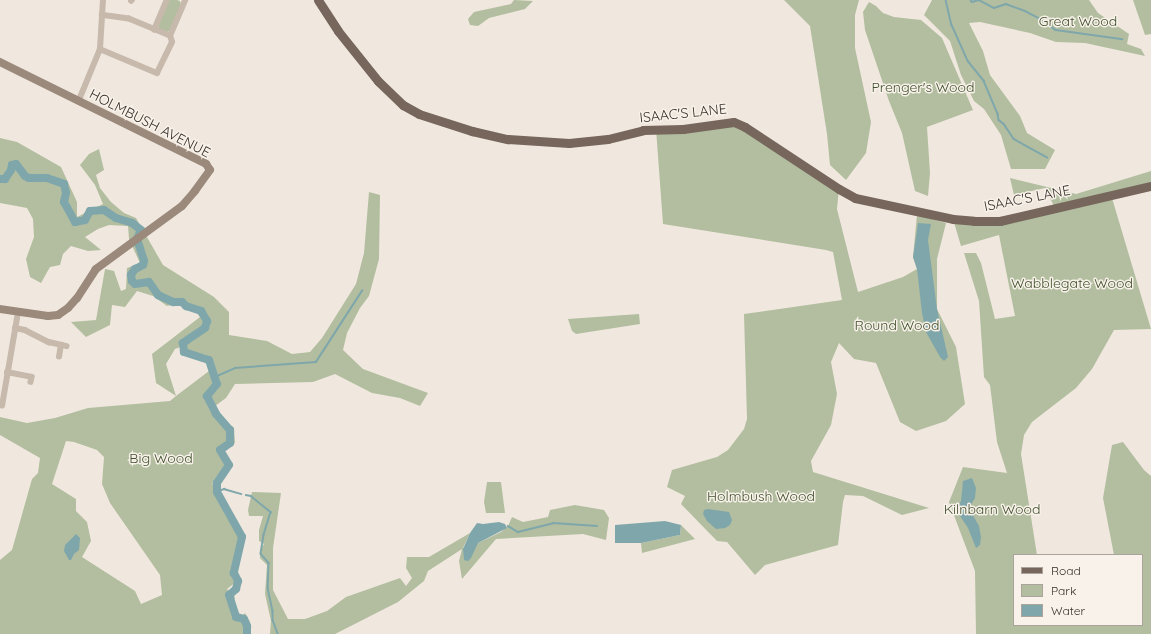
<!DOCTYPE html>
<style>
body{margin:0}
#map{position:relative;width:1151px;height:634px;overflow:hidden;background:#f0e8de;font-family:Quicksand,sans-serif}
div>[style]{position:absolute}
.green>*{inset:0;background:#b2be9f}
.water>*{inset:0;background:#7fa7ab}
.stream>*{height:1.5px;margin:-0.75px;padding:0 0.75px;transform-origin:0.75px;border-radius:0.75px;background:#7fa7ab}
.river>*{height:8px;margin:-4px;padding:0 4px;transform-origin:4px;border-radius:4px;background:#7fa7ab}
.street>*{height:5.5px;margin:-2.75px;padding:0 2.75px;transform-origin:2.75px;border-radius:2.75px;background:#c7b9ab}
.secondary>*{height:8px;margin:-4px;padding:0 4px;transform-origin:4px;border-radius:4px;background:#9b897c}
.primary>*{height:9px;margin:-4.5px;padding:0 4.5px;transform-origin:4.5px;border-radius:4.5px;background:#76665c}
span{translate:-50% -50%;white-space:nowrap;text-align:center;line-height:1.15;-webkit-text-stroke:3px #f8f2ea;paint-order:stroke}
.park-label{font-size:14px;color:#43522f}
.street-label{font-size:14px;color:#362e29}
.legend{position:absolute;left:1013px;top:554px;width:130px;height:72px;box-sizing:border-box;background:#f8f2ea;border:1px solid #aaa49d;margin:0;padding:5px 7px;list-style:none;font-size:12px;color:#362e29}
.legend li{display:flex;align-items:center;gap:8px;height:20px}
.legend b{width:20px;border:1px solid #aaa49d}
</style>
<div id="map">
<div class="green">
<i style="clip-path:polygon(169px 0,177px 0,180px 1px,181px 5px,170px 30px,166px 33px,159px 30px,158px 26px)"></i>
<i style="clip-path:polygon(514px 0,533px 1px,525px 9px,489px 18px,478px 26px,470px 25px,468px 19px,474px 12px,511px 4px)"></i>
<i style="clip-path:polygon(784px 0,859px 0,855px 15px,855px 48px,871px 122px,866px 153px,846px 180px,830px 165px,827px 134px,810px 26px)"></i>
<i style="clip-path:polygon(932px 0,1089px 0,1098px 13px,1129px 34px,1127px 44px,1141px 49px,1145px 56px,1085px 43px,1056px 42px,1030px 33px,980px 22px,969px 23px,983px 51px,990px 75px,1020px 116px,1027px 133px,1055px 150px,1045px 169px,1011px 169px,1001px 135px,984px 109px,974px 101px,961px 75px,950px 41px,924px 15px)"></i>
<i style="clip-path:polygon(1133px 0,1151px 0,1151px 34px,1145px 35px)"></i>
<i style="clip-path:polygon(869px 2px,876px 6px,883px 13px,894px 17px,921px 20px,942px 38px,973px 110px,927px 127px,930px 173px,928px 196px,915px 191px,902px 133px,889px 101px,865px 30px,863px 12px)"></i>
<i style="clip-path:polygon(734px 122px,839px 189px,837px 209px,858px 292px,903px 277px,917px 269px,913px 257px,917px 215px,946px 223px,937px 259px,937px 309px,956px 347px,965px 404px,946px 421px,916px 431px,900px 422px,876px 363px,854px 359px,839px 343px,831px 362px,837px 394px,831px 425px,811px 461px,813px 472px,929px 508px,902px 515px,863px 496px,845px 495px,843px 502px,838px 545px,765px 565px,755px 575px,727px 542px,717px 541px,681px 504px,685px 496px,667px 487px,672px 470px,717px 457px,728px 450px,744px 429px,747px 419px,744px 314px,842px 300px,833px 252px,826px 250px,663px 224px,656px 129px)"></i>
<i style="clip-path:polygon(evenodd,0 138px,17px 142px,61px 167px,77px 202px,77px 217px,103px 204px,95px 185px,80px 165px,89px 154px,99px 149px,104px 170px,96px 175px,100px 188px,111px 202px,124px 213px,136px 218px,163px 265px,214px 297px,229px 312px,229px 335px,267px 341px,292px 354px,310px 352px,322px 338px,356px 284px,364px 253px,369px 192px,380px 195px,379px 259px,369px 296px,360px 308px,347px 333px,343px 350px,363px 369px,428px 393px,420px 406px,400px 398px,372px 393px,335px 374px,313px 382px,235px 384px,226px 398px,211px 409px,234px 428px,235px 443px,220px 450px,218px 454px,227px 463px,212px 483px,225px 514px,241px 540px,233px 571px,241px 578px,227px 589px,235px 597px,232px 610px,235px 619px,239px 619px,245px 613px,250px 622px,249px 634px,0 634px,0 560px,12px 550px,32px 479px,38px 473px,40px 458px,0 435px,0 417px,27px 423px,55px 418px,88px 408px,170px 401px,176px 396px,156px 383px,152px 354px,200px 317px,193px 308px,177px 304px,167px 306px,153px 296px,137px 291px,125px 307px,112px 305px,110px 325px,86px 337px,71px 322px,96px 320px,105px 269px,114px 271px,121px 291px,126px 289px,127px 268px,140px 263px,129px 239px,128px 226px,109px 225px,98px 229px,85px 237px,101px 250px,88px 251px,71px 246px,63px 254px,60px 265px,50px 267px,41px 283px,30px 277px,26px 259px,34px 237px,33px 219px,27px 208px,0 203px,0 138px,183px 346px,191px 352px,206px 355px,209px 371px,176px 396px,166px 364px,175px 349px,183px 346px,0 138px,66px 441px,74px 442px,97px 450px,104px 457px,102px 484px,110px 503px,160px 575px,162px 595px,141px 604px,135px 591px,82px 557px,91px 541px,87px 522px,76px 511px,76px 499px,52px 484px,66px 441px)"></i>
<i style="clip-path:polygon(1151px 171px,1151px 188px,1112px 198px,1151px 329px,1114px 330px,1092px 369px,1076px 388px,1032px 422px,1024px 435px,1021px 454px,1037px 555px,1014px 555px,1014px 625px,1142px 625px,1142px 555px,1114px 555px,1103px 498px,1112px 445px,1123px 442px,1144px 470px,1151px 476px,1151px 634px,976px 634px,975px 571px,949px 502px,963px 467px,1007px 473px,997px 442px,990px 385px,984px 377px,979px 301px,964px 253px,976px 253px,981px 263px,995px 319px,1015px 316px,999px 235px,961px 246px,953px 219px,974px 221px,1055px 208px,1045px 188px,1014px 195px,1010px 178px,1076px 194px)"></i>
<i style="clip-path:polygon(639px 314px,640px 324px,576px 334px,572px 331px,568px 319px)"></i>
<i style="clip-path:polygon(487px 482px,501px 482px,505px 513px,486px 513px,484px 502px)"></i>
<i style="clip-path:polygon(252px 492px,281px 493px,273px 548px,273px 590px,288px 619px,305px 619px,327px 611px,346px 597px,400px 578px,406px 586px,412px 578px,406px 568px,407px 557px,429px 557px,470px 533px,463px 548px,478px 543px,501px 532px,508px 526px,512px 517px,523px 522px,548px 517px,550px 510px,575px 505px,604px 510px,609px 518px,606px 540px,583px 534px,496px 539px,462px 579px,459px 561px,462px 549px,428px 571px,424px 581px,398px 602px,335px 634px,270px 634px,271px 621px,265px 594px,267px 565px,260px 558px,260px 550px,264px 544px,259px 541px,259px 530px,263px 516px,249px 516px,248px 510px)"></i>
<i style="clip-path:polygon(681px 525px,695px 539px,642px 553px,641px 543px,680px 535px)"></i>
</div>
<div class="water">
<i style="clip-path:polygon(918px 223px,931px 224px,928px 240px,937px 309px,948px 357px,944px 361px,940px 357px,926px 332px,922px 313px,917px 269px,913px 257px)"></i>
<i style="clip-path:polygon(972px 478px,976px 488px,975px 498px,969px 508px,979px 526px,981px 537px,980px 545px,976px 548px,968px 528px,956px 510px,961px 501px,963px 481px)"></i>
<i style="clip-path:polygon(708px 509px,729px 512px,732px 520px,730px 525px,725px 528px,716px 529px,707px 521px,703px 514px,704px 510px)"></i>
<i style="clip-path:polygon(665px 521px,681px 525px,680px 535px,641px 543px,615px 543px,615px 525px)"></i>
<i style="clip-path:polygon(499px 522px,505px 524px,507px 528px,478px 543px,471px 558px,468px 561px,464px 560px,463px 549px,470px 533px,477px 523px,483px 524px)"></i>
<i style="clip-path:polygon(76px 534px,80px 538px,79px 550px,74px 554px,71px 560px,69px 560px,64px 551px,65px 545px)"></i>
</div>
<div class="stream">
<i style="left:946px;top:0;width:26px;rotate:77deg"></i>
<i style="left:952px;top:25px;width:39px;rotate:66deg"></i>
<i style="left:968px;top:61px;width:26px;rotate:51deg"></i>
<i style="left:984px;top:81px;width:36px;rotate:67deg"></i>
<i style="left:998px;top:114px;width:6px;rotate:81deg"></i>
<i style="left:999px;top:120px;width:6px;rotate:39deg"></i>
<i style="left:1004px;top:124px;width:18px;rotate:56deg"></i>
<i style="left:1014px;top:139px;width:38px;rotate:29deg"></i>
<i style="left:971px;top:0;width:2px;rotate:63deg"></i>
<i style="left:972px;top:2px;width:7px;rotate:-16deg"></i>
<i style="left:979px;top:0;width:17px;rotate:28deg"></i>
<i style="left:994px;top:8px;width:13px;rotate:-18deg"></i>
<i style="left:1006px;top:4px;width:20px;rotate:20deg"></i>
<i style="left:1025px;top:11px;width:20px;rotate:27deg"></i>
<i style="left:1043px;top:20px;width:16px;rotate:38deg"></i>
<i style="left:1056px;top:30px;width:67px;rotate:7.8deg"></i>
<i style="left:215px;top:377px;width:22px;rotate:-24deg"></i>
<i style="left:235px;top:368px;width:81px;rotate:-4.2deg"></i>
<i style="left:316px;top:362px;width:85px;rotate:-57.1deg"></i>
<i style="left:217px;top:492px;width:8px;rotate:-23deg"></i>
<i style="left:224px;top:489px;width:18px;rotate:16deg"></i>
<i style="left:246px;top:495px;width:5px;rotate:11deg"></i>
<i style="left:251px;top:496px;width:26px;rotate:39deg"></i>
<i style="left:271px;top:512px;width:24px;rotate:107deg"></i>
<i style="left:264px;top:535px;width:19px;rotate:99deg"></i>
<i style="left:261px;top:554px;width:12px;rotate:48deg"></i>
<i style="left:269px;top:563px;width:25px;rotate:92deg"></i>
<i style="left:268px;top:588px;width:24px;rotate:78deg"></i>
<i style="left:273px;top:611px;width:9px;rotate:90deg"></i>
<i style="left:273px;top:620px;width:15px;rotate:70deg"></i>
<i style="left:508px;top:526px;width:12px;rotate:31deg"></i>
<i style="left:518px;top:532px;width:36px;rotate:-14deg"></i>
<i style="left:553px;top:523px;width:44px;rotate:3.9deg"></i>
</div>
<div class="river">
<i style="left:0;top:179px;width:5px"></i>
<i style="left:5px;top:179px;width:11px;rotate:-56deg"></i>
<i style="left:11px;top:170px;width:5px;rotate:-79deg"></i>
<i style="left:12px;top:165px;width:4px;rotate:-14deg"></i>
<i style="left:16px;top:164px;width:15px;rotate:53deg"></i>
<i style="left:25px;top:176px;width:4px;rotate:27deg"></i>
<i style="left:29px;top:178px;width:18px"></i>
<i style="left:47px;top:178px;width:18px;rotate:19deg"></i>
<i style="left:64px;top:184px;width:9px;rotate:77deg"></i>
<i style="left:66px;top:193px;width:9px;rotate:103deg"></i>
<i style="left:64px;top:202px;width:23px;rotate:61deg"></i>
<i style="left:75px;top:222px;width:10px;rotate:-11deg"></i>
<i style="left:85px;top:220px;width:10px;rotate:-61deg"></i>
<i style="left:90px;top:211px;width:14px;rotate:-4deg"></i>
<i style="left:104px;top:210px;width:14px;rotate:34deg"></i>
<i style="left:116px;top:218px;width:17px;rotate:17deg"></i>
<i style="left:132px;top:223px;width:11px;rotate:38deg"></i>
<i style="left:141px;top:230px;width:10px;rotate:114deg"></i>
<i style="left:137px;top:239px;width:23px;rotate:72deg"></i>
<i style="left:144px;top:261px;width:4px;rotate:104deg"></i>
<i style="left:143px;top:265px;width:9px;rotate:153deg"></i>
<i style="left:135px;top:269px;width:7px;rotate:124deg"></i>
<i style="left:131px;top:275px;width:6px;rotate:81deg"></i>
<i style="left:132px;top:281px;width:4px;rotate:45deg"></i>
<i style="left:135px;top:284px;width:14px;rotate:-8deg"></i>
<i style="left:149px;top:282px;width:16px;rotate:55deg"></i>
<i style="left:158px;top:295px;width:17px;rotate:25deg"></i>
<i style="left:173px;top:302px;width:9px"></i>
<i style="left:182px;top:302px;width:6px;rotate:45deg"></i>
<i style="left:186px;top:306px;width:16px;rotate:18deg"></i>
<i style="left:201px;top:311px;width:12px;rotate:59deg"></i>
<i style="left:207px;top:321px;width:7px;rotate:106deg"></i>
<i style="left:205px;top:328px;width:27px;rotate:146deg"></i>
<i style="left:183px;top:343px;width:9px;rotate:84deg"></i>
<i style="left:184px;top:352px;width:26px;rotate:18deg"></i>
<i style="left:209px;top:360px;width:25px;rotate:72deg"></i>
<i style="left:217px;top:384px;width:16px;rotate:130deg"></i>
<i style="left:207px;top:396px;width:20px;rotate:63deg"></i>
<i style="left:216px;top:414px;width:21px;rotate:49deg"></i>
<i style="left:230px;top:430px;width:13px;rotate:90deg"></i>
<i style="left:230px;top:443px;width:12px;rotate:145deg"></i>
<i style="left:220px;top:450px;width:17px;rotate:59deg"></i>
<i style="left:229px;top:465px;width:22px;rotate:124deg"></i>
<i style="left:217px;top:483px;width:9px;rotate:90deg"></i>
<i style="left:217px;top:492px;width:51px;rotate:60.9deg"></i>
<i style="left:242px;top:537px;width:37px;rotate:103deg"></i>
<i style="left:234px;top:573px;width:9px;rotate:63deg"></i>
<i style="left:238px;top:581px;width:8px;rotate:104deg"></i>
<i style="left:236px;top:589px;width:9px;rotate:139deg"></i>
<i style="left:229px;top:595px;width:23px;rotate:72deg"></i>
<i style="left:236px;top:617px;width:8px;rotate:14deg"></i>
<i style="left:244px;top:619px;width:8px;rotate:67deg"></i>
<i style="left:247px;top:626px;width:8px;rotate:90deg"></i>
</div>
<div class="street">
<i style="left:131px;top:1px;width:1px;rotate:-45deg"></i>
<i style="left:154px;top:30px;width:33px;rotate:-67deg"></i>
<i style="left:170px;top:36px;width:39px;rotate:-67deg"></i>
<i style="left:100px;top:49px;width:62px;rotate:22.8deg"></i>
<i style="left:157px;top:73px;width:34px;rotate:-64deg"></i>
<i style="left:172px;top:42px;width:6px;rotate:-108deg"></i>
<i style="left:170px;top:36px;width:44px;rotate:-157.5deg"></i>
<i style="left:129px;top:19px;width:27px;rotate:-172deg"></i>
<i style="left:79px;top:100px;width:55px;rotate:-67.6deg"></i>
<i style="left:100px;top:49px;width:49px;rotate:-86.5deg"></i>
<i style="left:15px;top:328px;width:10px;rotate:11deg"></i>
<i style="left:25px;top:330px;width:27px;rotate:27deg"></i>
<i style="left:49px;top:342px;width:18px;rotate:13deg"></i>
<i style="left:59px;top:357px;width:12px;rotate:-81deg"></i>
<i style="left:7px;top:372px;width:25px;rotate:11deg"></i>
<i style="left:32px;top:377px;width:5px;rotate:101deg"></i>
<i style="left:2px;top:406px;width:95px;rotate:-80.3deg"></i>
</div>
<div class="secondary">
<i style="left:0;top:62px;width:230px;rotate:26.3deg"></i>
<i style="left:206px;top:164px;width:7px;rotate:56deg"></i>
<i style="left:210px;top:170px;width:26px;rotate:126deg"></i>
<i style="left:195px;top:191px;width:20px;rotate:131deg"></i>
<i style="left:182px;top:206px;width:107px;rotate:143.8deg"></i>
<i style="left:96px;top:269px;width:35px;rotate:123deg"></i>
<i style="left:77px;top:298px;width:13px;rotate:132deg"></i>
<i style="left:68px;top:308px;width:12px;rotate:145deg"></i>
<i style="left:58px;top:315px;width:10px;rotate:174deg"></i>
<i style="left:48px;top:316px;width:49px;rotate:-171.7deg"></i>
</div>
<div class="primary">
<i style="left:318px;top:0;width:37px;rotate:57deg"></i>
<i style="left:338px;top:31px;width:64px;rotate:51.3deg"></i>
<i style="left:378px;top:81px;width:35px;rotate:44deg"></i>
<i style="left:403px;top:105px;width:18px;rotate:29deg"></i>
<i style="left:419px;top:114px;width:56px;rotate:17.8deg"></i>
<i style="left:472px;top:131px;width:37px;rotate:13deg"></i>
<i style="left:508px;top:139px;width:61px;rotate:3.8deg"></i>
<i style="left:569px;top:143px;width:39px;rotate:-6deg"></i>
<i style="left:608px;top:139px;width:36px;rotate:-14deg"></i>
<i style="left:643px;top:130px;width:40px;rotate:-1.4deg"></i>
<i style="left:683px;top:129px;width:51px;rotate:-7.8deg"></i>
<i style="left:734px;top:122px;width:12px;rotate:24deg"></i>
<i style="left:745px;top:127px;width:113px;rotate:33.4deg"></i>
<i style="left:839px;top:189px;width:18px;rotate:29deg"></i>
<i style="left:855px;top:198px;width:100px;rotate:12.1deg"></i>
<i style="left:953px;top:219px;width:21px;rotate:5deg"></i>
<i style="left:974px;top:221px;width:26px"></i>
<i style="left:1000px;top:221px;width:155px;rotate:-13.1deg"></i>
</div>
<div class="park-label">
<span style="left:1078px;top:21px">Great Wood</span>
<span style="left:923px;top:87px">Prenger's Wood</span>
<span style="left:1072px;top:283px">Wabblegate Wood</span>
<span style="left:897px;top:325px">Round Wood</span>
<span style="left:161px;top:458px">Big Wood</span>
<span style="left:761px;top:496px">Holmbush Wood</span>
<span style="left:992px;top:509px">Kilnbarn Wood</span>
</div>
<div class="street-label">
<span style="left:683px;top:113px;rotate:-6deg">ISAAC'S LANE</span>
<span style="left:150px;top:123px;rotate:27deg">HOLMBUSH AVENUE</span>
<span style="left:1027px;top:198px;rotate:-11deg">ISAAC'S LANE</span>
</div>
<ul class="legend">
<li><b style="height:5px;background:#76665c"></b>Road</li>
<li><b style="height:11px;background:#b2be9f"></b>Park</li>
<li><b style="height:11px;background:#7fa7ab"></b>Water</li>
</ul>
</div>
